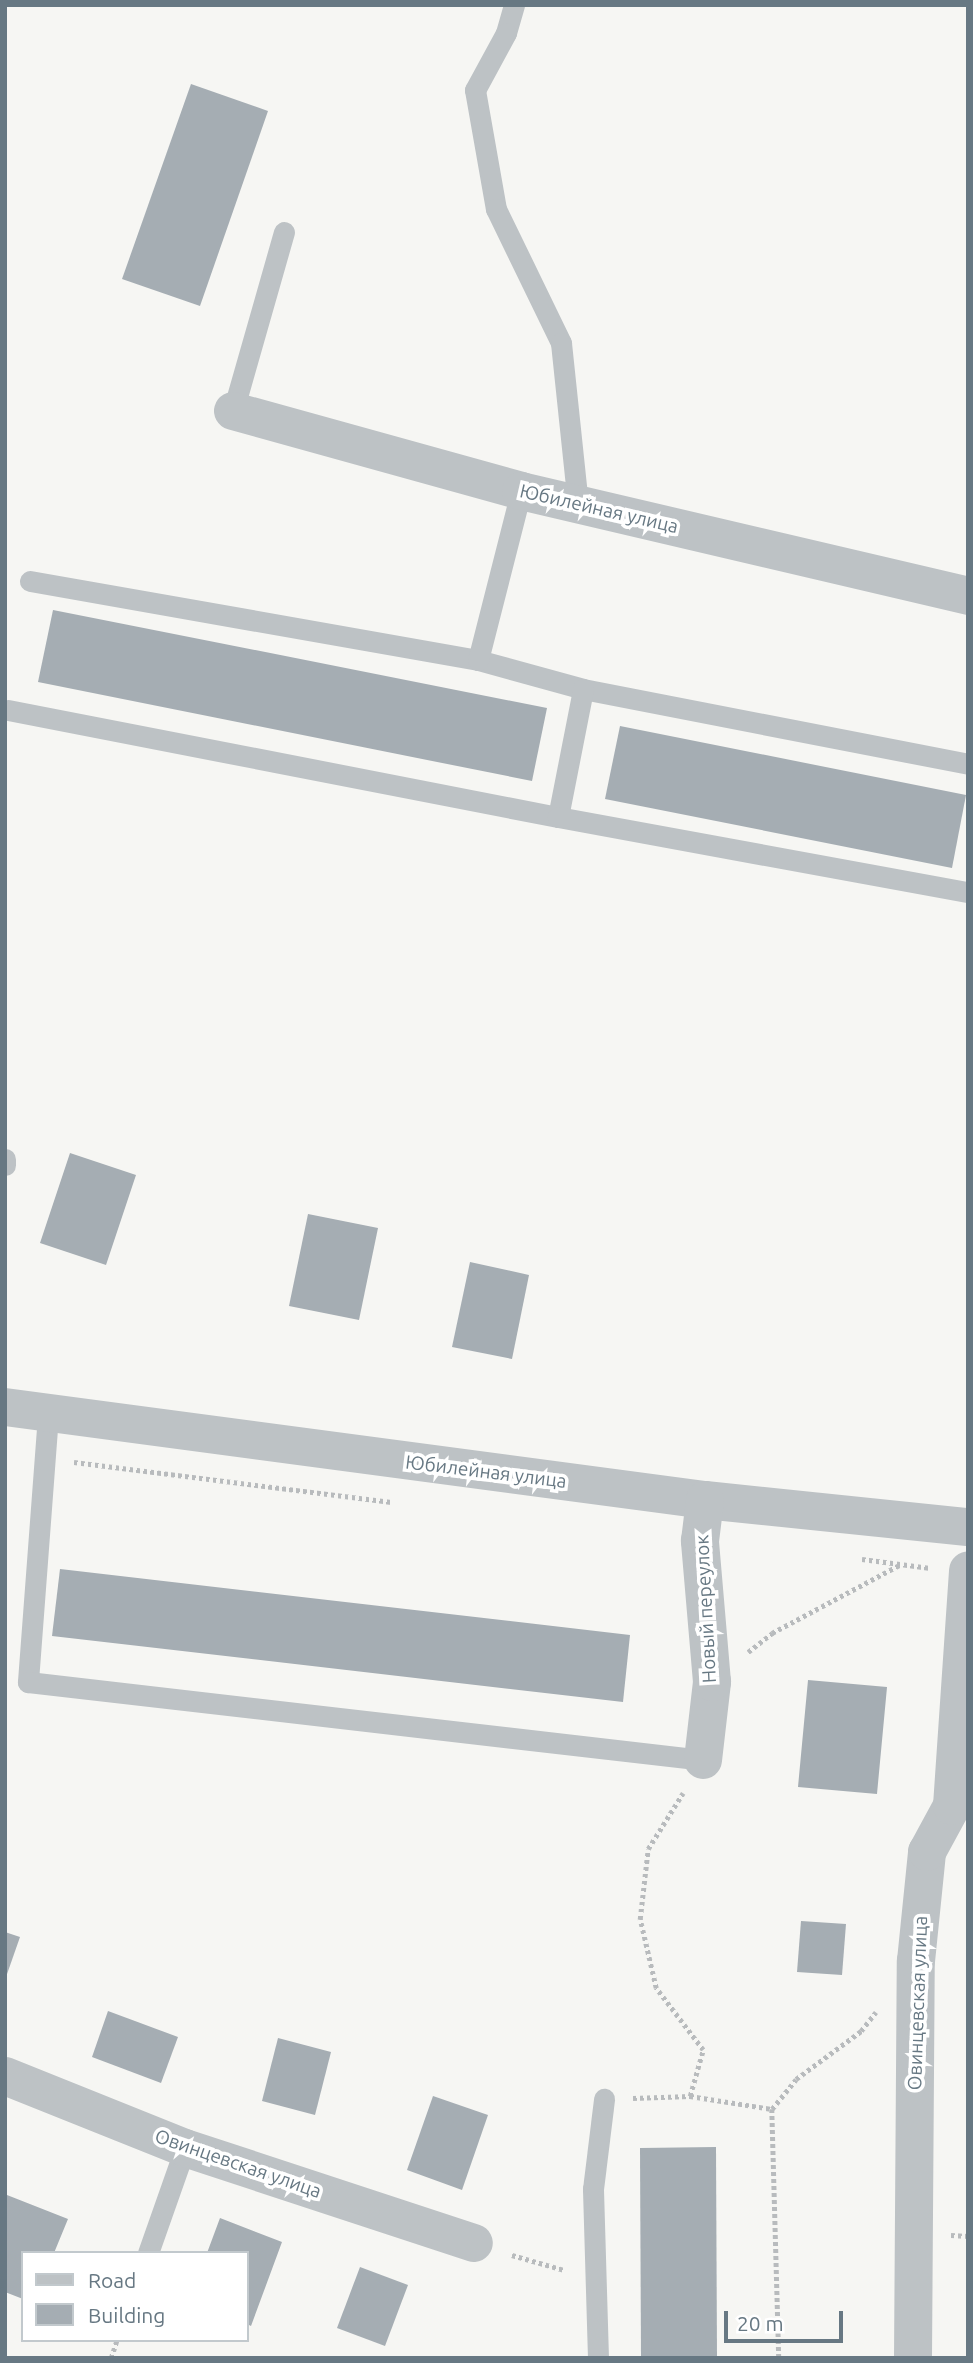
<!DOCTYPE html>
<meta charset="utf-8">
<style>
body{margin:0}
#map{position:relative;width:973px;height:2363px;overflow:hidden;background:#f6f6f3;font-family:Ubuntu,sans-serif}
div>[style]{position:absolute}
.building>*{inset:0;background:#a5adb3}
.path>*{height:4.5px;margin-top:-2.25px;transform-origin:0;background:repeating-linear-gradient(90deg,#b8bbbd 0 3.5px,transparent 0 7px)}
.lane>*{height:21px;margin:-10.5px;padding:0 10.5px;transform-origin:10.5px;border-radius:10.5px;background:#bdc2c5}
.street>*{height:38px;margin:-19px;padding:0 19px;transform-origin:19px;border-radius:19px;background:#bdc2c5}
span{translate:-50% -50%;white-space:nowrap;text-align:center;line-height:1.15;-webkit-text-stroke:7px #fff;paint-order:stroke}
.street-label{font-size:19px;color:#677883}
.frame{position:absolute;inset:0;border:7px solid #677883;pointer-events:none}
.legend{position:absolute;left:21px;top:2251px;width:228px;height:91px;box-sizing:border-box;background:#fff;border:2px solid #c2c9cd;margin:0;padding:9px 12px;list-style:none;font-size:21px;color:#677883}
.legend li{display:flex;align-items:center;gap:14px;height:35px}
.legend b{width:35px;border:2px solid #c2c9cd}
.scale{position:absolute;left:724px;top:2311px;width:119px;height:32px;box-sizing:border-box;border:4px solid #677883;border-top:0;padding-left:9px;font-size:21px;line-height:24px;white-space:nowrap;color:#677883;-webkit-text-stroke:5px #fff;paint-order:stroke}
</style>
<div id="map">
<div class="building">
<i style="clip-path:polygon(191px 84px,268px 111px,200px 306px,122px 279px)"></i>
<i style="clip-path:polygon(53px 610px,547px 708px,532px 781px,38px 682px)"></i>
<i style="clip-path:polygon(620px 726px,966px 795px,952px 868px,605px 799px)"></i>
<i style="clip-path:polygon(70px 1153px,136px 1175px,106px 1265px,40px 1243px)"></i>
<i style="clip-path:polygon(308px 1214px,378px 1228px,359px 1320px,289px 1306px)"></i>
<i style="clip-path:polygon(470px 1262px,529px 1275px,512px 1359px,452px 1347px)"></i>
<i style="clip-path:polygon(60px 1569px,630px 1635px,623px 1702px,52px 1636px)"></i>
<i style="clip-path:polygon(808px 1680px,887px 1687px,877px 1794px,798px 1787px)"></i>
<i style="clip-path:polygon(801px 1921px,846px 1924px,842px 1975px,797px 1972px)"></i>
<i style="clip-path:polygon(5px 1932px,20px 1937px,6px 1977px,5px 1977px)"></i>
<i style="clip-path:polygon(108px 2011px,178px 2037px,161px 2083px,92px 2057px)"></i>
<i style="clip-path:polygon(278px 2038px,331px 2052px,315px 2115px,262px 2101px)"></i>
<i style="clip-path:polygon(433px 2096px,488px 2115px,462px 2190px,407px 2170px)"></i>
<i style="clip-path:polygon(716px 2147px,717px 2358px,641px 2358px,640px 2148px)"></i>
<i style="clip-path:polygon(7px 2195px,68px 2219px,54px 2253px,23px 2253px,23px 2299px,5px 2292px)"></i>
<i style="clip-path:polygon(220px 2218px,282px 2242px,251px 2326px,247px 2324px,247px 2253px,207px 2253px)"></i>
<i style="clip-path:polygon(360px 2267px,408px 2285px,385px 2346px,337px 2328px)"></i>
</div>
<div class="path">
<i style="left:74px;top:1462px;width:320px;rotate:7.2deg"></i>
<i style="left:862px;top:1559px;width:69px;rotate:7.5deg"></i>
<i style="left:748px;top:1652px;width:31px;rotate:-38deg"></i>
<i style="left:772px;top:1633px;width:146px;rotate:-28.1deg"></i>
<i style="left:690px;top:2096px;width:83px;rotate:9deg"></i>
<i style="left:772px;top:2109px;width:38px;rotate:-51deg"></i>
<i style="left:796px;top:2079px;width:81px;rotate:-36.4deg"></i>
<i style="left:861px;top:2031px;width:24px;rotate:-52deg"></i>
<i style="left:633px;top:2098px;width:57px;rotate:-2deg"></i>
<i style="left:690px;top:2096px;width:48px;rotate:-74.2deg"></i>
<i style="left:703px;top:2050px;width:78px;rotate:-127.2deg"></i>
<i style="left:656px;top:1988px;width:71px;rotate:-103.1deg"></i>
<i style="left:640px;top:1919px;width:70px;rotate:-83.5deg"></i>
<i style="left:648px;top:1849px;width:66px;rotate:-58deg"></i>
<i style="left:772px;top:2109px;width:249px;rotate:88.4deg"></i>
<i style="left:951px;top:2235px;width:17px;rotate:3deg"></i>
<i style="left:512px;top:2255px;width:54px;rotate:16.1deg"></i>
<i style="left:111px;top:2358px;width:19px;rotate:-72deg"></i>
</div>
<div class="lane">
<i style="left:514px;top:5px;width:29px;rotate:106deg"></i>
<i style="left:506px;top:33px;width:65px;rotate:118.5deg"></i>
<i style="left:475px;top:90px;width:121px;rotate:80deg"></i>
<i style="left:496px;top:209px;width:149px;rotate:64.1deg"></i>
<i style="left:561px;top:343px;width:162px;rotate:84deg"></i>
<i style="left:233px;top:411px;width:186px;rotate:-74.1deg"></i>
<i style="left:30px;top:581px;width:455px;rotate:10deg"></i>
<i style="left:478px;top:660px;width:109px;rotate:15.4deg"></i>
<i style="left:583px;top:689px;width:392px;rotate:11deg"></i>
<i style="left:478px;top:660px;width:174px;rotate:-75.7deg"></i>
<i style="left:8px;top:710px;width:560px;rotate:11.01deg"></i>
<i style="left:558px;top:817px;width:130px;rotate:-78.9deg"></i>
<i style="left:558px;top:817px;width:417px;rotate:10.4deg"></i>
<i style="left:5px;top:1159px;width:6px;rotate:90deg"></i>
<i style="left:48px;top:1415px;width:268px;rotate:94.3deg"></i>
<i style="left:28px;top:1682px;width:679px;rotate:6.59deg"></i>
<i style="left:148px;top:2253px;width:111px;rotate:-70.6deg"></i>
<i style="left:598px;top:2358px;width:169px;rotate:-91.7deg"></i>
<i style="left:593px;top:2189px;width:91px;rotate:-83deg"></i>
</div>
<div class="street">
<i style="left:233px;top:411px;width:299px;rotate:15.5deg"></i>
<i style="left:521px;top:491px;width:459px;rotate:13.2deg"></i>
<i style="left:5px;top:1407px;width:706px;rotate:7.57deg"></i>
<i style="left:705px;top:1500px;width:264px;rotate:5.9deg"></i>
<i style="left:703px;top:1760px;width:79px;rotate:-83.4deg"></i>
<i style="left:712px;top:1682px;width:142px;rotate:-94.9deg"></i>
<i style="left:700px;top:1541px;width:41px;rotate:-83deg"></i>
<i style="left:5px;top:2076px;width:194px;rotate:21.8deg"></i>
<i style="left:185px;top:2148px;width:304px;rotate:18.2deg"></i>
<i style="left:913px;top:2358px;width:397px;rotate:-89.6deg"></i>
<i style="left:916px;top:1961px;width:110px;rotate:-84.2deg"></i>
<i style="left:927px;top:1852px;width:52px;rotate:-61.5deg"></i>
<i style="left:952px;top:1806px;width:236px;rotate:-86.1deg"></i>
</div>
<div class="street-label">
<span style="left:599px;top:509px;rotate:13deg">Юбилейная улица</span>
<span style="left:486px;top:1472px;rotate:7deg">Юбилейная улица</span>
<span style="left:706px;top:1609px;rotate:-93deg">Новый переулок</span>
<span style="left:918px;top:2003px;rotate:-88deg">Овинцевская улица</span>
<span style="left:238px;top:2164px;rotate:19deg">Овинцевская улица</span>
</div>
<div class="frame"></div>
<ul class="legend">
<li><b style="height:9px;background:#bdc2c5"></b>Road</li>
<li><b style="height:19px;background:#a5adb3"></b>Building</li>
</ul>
<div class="scale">20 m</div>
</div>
